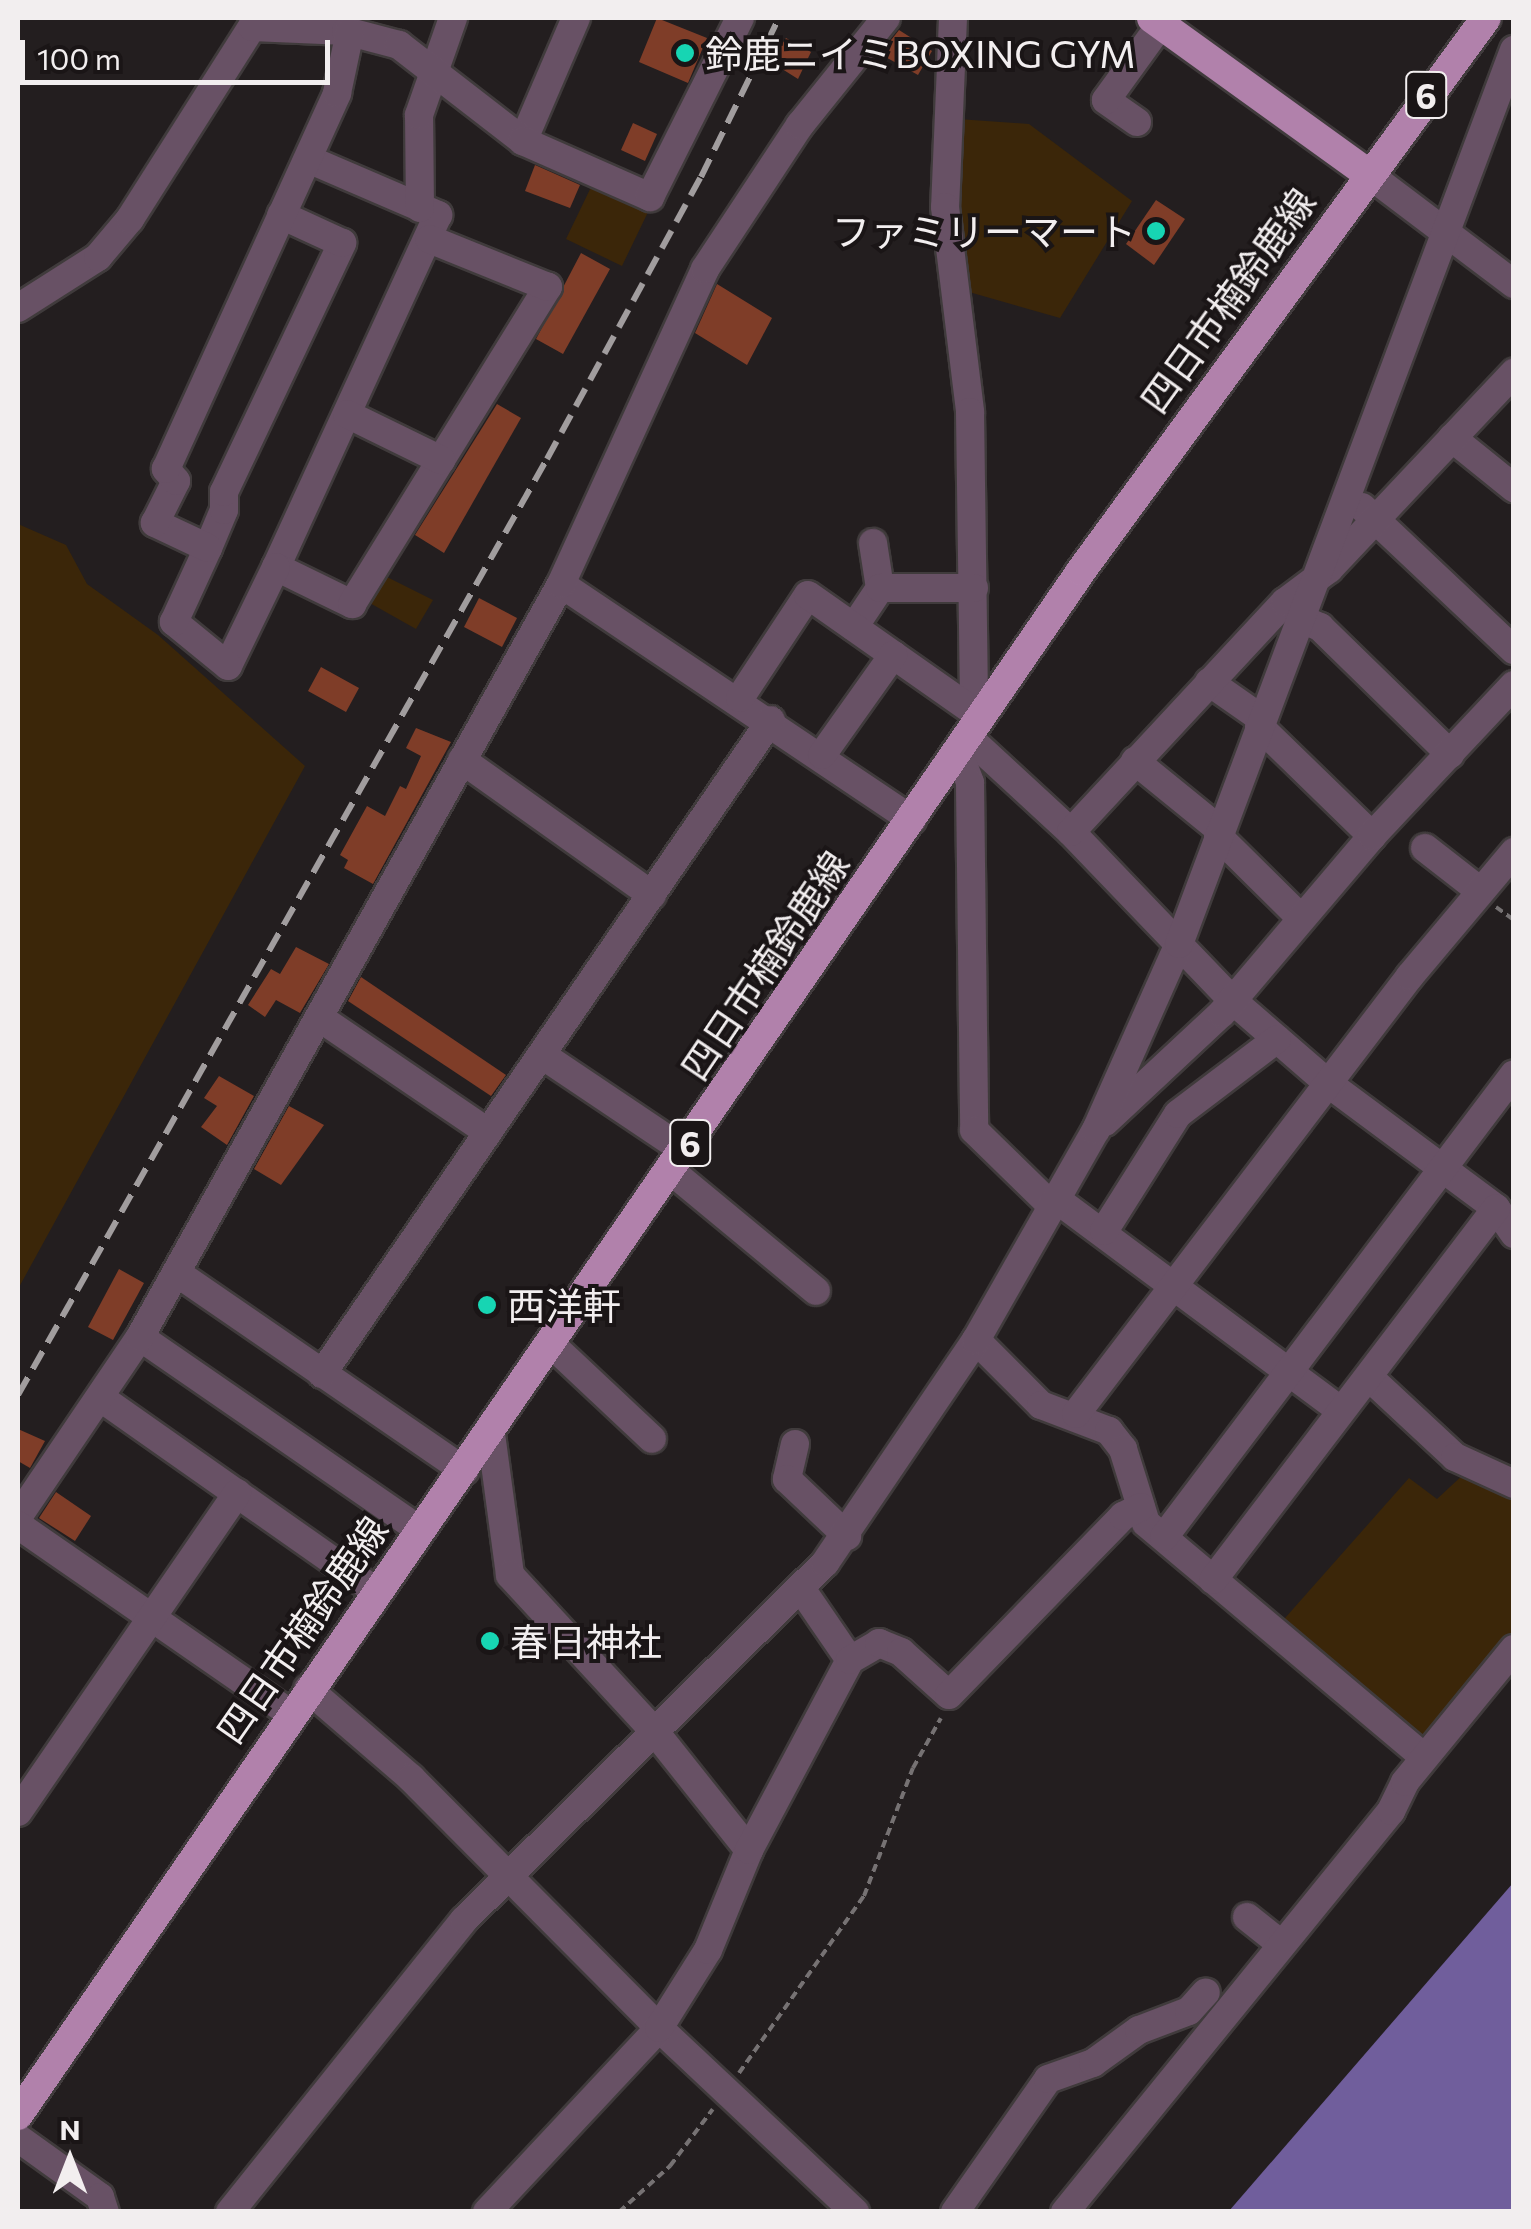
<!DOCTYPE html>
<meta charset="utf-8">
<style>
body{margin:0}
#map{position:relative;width:1531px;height:2229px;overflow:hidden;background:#231e1f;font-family:Commissioner,"Noto Sans JP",sans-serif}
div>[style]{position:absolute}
.green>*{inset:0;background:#3b2609}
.water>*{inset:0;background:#705e9c}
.building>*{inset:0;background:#7f3d28}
.path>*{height:4px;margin-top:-2px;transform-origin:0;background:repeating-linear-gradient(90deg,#767273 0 8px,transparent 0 13px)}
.roads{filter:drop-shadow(2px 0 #403b3c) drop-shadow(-2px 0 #403b3c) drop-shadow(0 2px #403b3c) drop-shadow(0 -2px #403b3c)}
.minor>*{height:28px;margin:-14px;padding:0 14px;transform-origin:14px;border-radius:14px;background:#685165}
.major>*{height:30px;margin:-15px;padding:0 15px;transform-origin:15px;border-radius:15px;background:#b181ab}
.rail>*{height:6px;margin-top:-3px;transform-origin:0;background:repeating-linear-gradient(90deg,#a19d9e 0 20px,transparent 0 30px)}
.dots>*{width:28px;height:28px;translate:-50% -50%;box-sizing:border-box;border:5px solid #1a1516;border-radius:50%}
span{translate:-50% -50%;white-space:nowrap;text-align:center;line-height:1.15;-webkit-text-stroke:8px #1a1516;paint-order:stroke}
.shield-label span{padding:2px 8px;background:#1a1516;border:2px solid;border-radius:8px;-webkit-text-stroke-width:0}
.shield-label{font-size:35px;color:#f2eeef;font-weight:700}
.poi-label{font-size:38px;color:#f2eeef}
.left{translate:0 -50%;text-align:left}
.right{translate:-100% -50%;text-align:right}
.street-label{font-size:38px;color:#f2eeef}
.frame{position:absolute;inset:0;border:20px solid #f2eeef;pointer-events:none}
.north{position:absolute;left:20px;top:2109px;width:100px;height:100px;-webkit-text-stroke:8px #1a1516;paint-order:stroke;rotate:0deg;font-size:28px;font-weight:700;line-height:40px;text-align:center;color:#f2eeef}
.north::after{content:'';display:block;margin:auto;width:35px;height:45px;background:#f2eeef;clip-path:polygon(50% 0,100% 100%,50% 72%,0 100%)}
.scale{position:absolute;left:20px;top:40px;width:310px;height:45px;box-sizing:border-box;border:5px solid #f2eeef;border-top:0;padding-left:12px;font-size:30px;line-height:35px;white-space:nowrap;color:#f2eeef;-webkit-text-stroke:8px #1a1516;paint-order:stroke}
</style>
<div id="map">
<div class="green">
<i style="clip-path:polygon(958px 119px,1029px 124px,1132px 201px,1060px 318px,962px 290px,955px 229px)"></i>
<i style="clip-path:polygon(593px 183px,649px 210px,622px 266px,566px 239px)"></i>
<i style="clip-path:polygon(18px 524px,66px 545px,87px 584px,158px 635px,305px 766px,18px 1289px)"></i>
<i style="clip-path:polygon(385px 576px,433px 600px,416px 629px,368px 602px)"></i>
<i style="clip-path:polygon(1465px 1473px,1513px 1496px,1513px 1632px,1420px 1746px,1278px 1626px,1409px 1478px,1437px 1499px)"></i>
</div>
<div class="water">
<i style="clip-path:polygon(1513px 1883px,1513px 2211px,1229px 2211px)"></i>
</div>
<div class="building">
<i style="clip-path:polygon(657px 18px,707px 38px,688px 83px,639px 62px)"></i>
<i style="clip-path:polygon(899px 30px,932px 51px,918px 75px,880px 54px)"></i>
<i style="clip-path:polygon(786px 38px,811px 52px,798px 79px,771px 62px)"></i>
<i style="clip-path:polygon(633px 123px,657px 134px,645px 161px,621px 150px)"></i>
<i style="clip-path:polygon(535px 165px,580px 185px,570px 208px,525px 191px)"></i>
<i style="clip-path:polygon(1156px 200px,1185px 219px,1154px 265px,1126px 244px)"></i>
<i style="clip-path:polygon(581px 253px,610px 269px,563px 354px,536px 339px)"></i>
<i style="clip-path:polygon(717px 284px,772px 318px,747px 365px,695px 333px)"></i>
<i style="clip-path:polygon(497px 404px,521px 418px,444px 553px,415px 535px)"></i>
<i style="clip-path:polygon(479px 598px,517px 618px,502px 647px,464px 627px)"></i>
<i style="clip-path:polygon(321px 667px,359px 688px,346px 712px,308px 691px)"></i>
<i style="clip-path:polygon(416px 728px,451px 742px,373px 884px,344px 868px,348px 860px,340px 855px,367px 806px,385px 816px,400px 786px,406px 789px,421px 756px,406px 748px)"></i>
<i style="clip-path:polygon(296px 947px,329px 964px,300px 1013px,276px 1000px,265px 1017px,248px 1005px,271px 969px,280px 974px)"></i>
<i style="clip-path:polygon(361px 977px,506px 1075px,491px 1096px,348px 1001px)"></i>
<i style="clip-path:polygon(219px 1076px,254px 1096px,227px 1145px,201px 1127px,217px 1106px,204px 1098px)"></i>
<i style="clip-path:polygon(289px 1106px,324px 1125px,281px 1185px,254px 1169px)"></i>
<i style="clip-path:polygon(119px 1269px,144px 1283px,113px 1340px,88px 1327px)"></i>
<i style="clip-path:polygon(18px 1429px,45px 1441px,30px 1468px,18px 1461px)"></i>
<i style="clip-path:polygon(56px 1492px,91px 1516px,75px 1541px,39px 1518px)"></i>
</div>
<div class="path">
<i style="left:1496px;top:907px;width:22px;rotate:36deg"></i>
<i style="left:739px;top:2073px;width:217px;rotate:-54.8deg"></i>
<i style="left:864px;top:1896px;width:137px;rotate:-69.1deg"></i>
<i style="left:913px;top:1768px;width:57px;rotate:-60.8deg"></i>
<i style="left:619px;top:2212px;width:69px;rotate:-42deg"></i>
<i style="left:670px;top:2166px;width:71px;rotate:-53deg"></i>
</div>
<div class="roads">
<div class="minor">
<i style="left:953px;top:18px;width:189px;rotate:92.4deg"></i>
<i style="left:945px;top:207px;width:207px;rotate:83deg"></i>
<i style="left:970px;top:412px;width:298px;rotate:89.2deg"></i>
<i style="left:1137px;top:122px;width:38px;rotate:-145deg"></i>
<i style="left:1106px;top:100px;width:94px;rotate:-54.1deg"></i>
<i style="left:523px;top:141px;width:134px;rotate:-66.7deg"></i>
<i style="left:308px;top:159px;width:142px;rotate:23.3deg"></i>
<i style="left:438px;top:215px;width:387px;rotate:114.7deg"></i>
<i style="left:276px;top:567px;width:85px;rotate:26deg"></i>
<i style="left:352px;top:604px;width:373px;rotate:-58.3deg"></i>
<i style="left:548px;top:287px;width:128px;rotate:-158deg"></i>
<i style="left:1367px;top:173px;width:184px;rotate:37.1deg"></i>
<i style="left:420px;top:208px;width:93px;rotate:-90.6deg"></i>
<i style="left:419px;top:115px;width:103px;rotate:-70.7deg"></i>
<i style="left:18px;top:308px;width:95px;rotate:-32.5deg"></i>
<i style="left:98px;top:257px;width:50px;rotate:-49.9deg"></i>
<i style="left:130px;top:219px;width:227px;rotate:-57.6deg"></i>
<i style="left:252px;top:27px;width:94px;rotate:2.4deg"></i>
<i style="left:346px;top:31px;width:55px;rotate:14.8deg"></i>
<i style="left:399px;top:45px;width:157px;rotate:37.7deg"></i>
<i style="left:523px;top:141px;width:139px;rotate:23.8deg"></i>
<i style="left:650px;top:197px;width:200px;rotate:-63.3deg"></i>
<i style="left:347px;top:414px;width:105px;rotate:26.1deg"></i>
<i style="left:1452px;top:438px;width:80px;rotate:38.9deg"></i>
<i style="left:1362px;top:507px;width:209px;rotate:43.3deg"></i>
<i style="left:873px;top:543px;width:46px;rotate:81.2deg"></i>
<i style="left:208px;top:548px;width:41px;rotate:-67.2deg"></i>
<i style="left:224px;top:510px;width:18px;rotate:-90deg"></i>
<i style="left:224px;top:492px;width:276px;rotate:-64.6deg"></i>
<i style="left:342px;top:243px;width:67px;rotate:-155.3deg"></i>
<i style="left:276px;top:567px;width:110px;rotate:115.9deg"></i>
<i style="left:228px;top:666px;width:70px;rotate:-140.8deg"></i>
<i style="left:174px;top:622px;width:81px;rotate:-65.3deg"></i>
<i style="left:208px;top:548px;width:59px;rotate:-154.7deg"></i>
<i style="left:155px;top:523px;width:47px;rotate:-63.4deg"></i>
<i style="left:176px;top:481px;width:16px;rotate:-130deg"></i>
<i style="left:166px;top:469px;width:413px;rotate:-65.5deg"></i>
<i style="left:337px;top:93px;width:62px;rotate:-78deg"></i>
<i style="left:561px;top:584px;width:423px;rotate:33.9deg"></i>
<i style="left:1301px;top:619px;width:21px;rotate:23deg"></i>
<i style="left:1320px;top:627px;width:182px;rotate:44.3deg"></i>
<i style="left:854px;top:627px;width:47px;rotate:-56.3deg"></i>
<i style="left:880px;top:588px;width:94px"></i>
<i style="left:1209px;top:682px;width:65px;rotate:34.9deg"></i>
<i style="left:740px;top:698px;width:123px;rotate:-56.6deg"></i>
<i style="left:808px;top:595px;width:210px;rotate:35.1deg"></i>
<i style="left:1259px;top:726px;width:158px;rotate:44.2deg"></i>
<i style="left:968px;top:737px;width:140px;rotate:42.7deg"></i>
<i style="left:1071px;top:832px;width:233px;rotate:46.2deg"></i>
<i style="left:1232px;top:1000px;width:128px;rotate:40.9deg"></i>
<i style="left:1329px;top:1084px;width:208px;rotate:36.6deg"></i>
<i style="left:1496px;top:1208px;width:32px;rotate:55deg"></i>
<i style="left:958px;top:751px;width:34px;rotate:69deg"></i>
<i style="left:970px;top:783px;width:347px;rotate:89.3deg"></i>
<i style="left:974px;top:1130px;width:109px;rotate:44.3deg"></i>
<i style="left:822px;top:755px;width:123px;rotate:-54.6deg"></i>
<i style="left:462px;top:760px;width:233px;rotate:35.4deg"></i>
<i style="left:1135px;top:761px;width:109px;rotate:39.1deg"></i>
<i style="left:1071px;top:832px;width:314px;rotate:-47.1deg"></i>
<i style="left:1285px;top:602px;width:55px;rotate:-36.9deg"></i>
<i style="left:1329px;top:569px;width:270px;rotate:-46.7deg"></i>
<i style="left:1218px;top:836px;width:117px;rotate:44.7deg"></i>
<i style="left:1425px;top:848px;width:68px;rotate:37.9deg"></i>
<i style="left:320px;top:1018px;width:203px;rotate:34.2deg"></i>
<i style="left:542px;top:1055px;width:172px;rotate:33.9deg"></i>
<i style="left:1105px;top:1122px;width:160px;rotate:-43deg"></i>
<i style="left:1222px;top:1013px;width:232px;rotate:-49.7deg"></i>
<i style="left:1372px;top:836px;width:207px;rotate:-46.8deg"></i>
<i style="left:671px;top:1171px;width:188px;rotate:39.6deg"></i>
<i style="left:1056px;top:1199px;width:355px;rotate:36.6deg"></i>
<i style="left:1104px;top:1231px;width:138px;rotate:-57.7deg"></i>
<i style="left:1178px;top:1114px;width:124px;rotate:-37.1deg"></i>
<i style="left:177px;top:1273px;width:349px;rotate:34.5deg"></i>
<i style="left:140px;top:1337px;width:338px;rotate:34.6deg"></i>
<i style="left:976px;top:1340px;width:92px;rotate:45deg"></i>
<i style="left:1041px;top:1405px;width:73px;rotate:20.9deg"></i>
<i style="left:1109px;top:1431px;width:23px;rotate:52deg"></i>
<i style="left:1123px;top:1449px;width:77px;rotate:72.7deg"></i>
<i style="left:1146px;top:1523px;width:363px;rotate:40.1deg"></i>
<i style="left:552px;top:1345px;width:137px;rotate:43.2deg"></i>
<i style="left:322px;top:1374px;width:793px;rotate:-55.53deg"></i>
<i style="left:1370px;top:1378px;width:116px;rotate:42.9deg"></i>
<i style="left:1455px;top:1457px;width:65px;rotate:24.6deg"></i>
<i style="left:101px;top:1398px;width:336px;rotate:35.1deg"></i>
<i style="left:1076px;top:1414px;width:551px;rotate:-52.67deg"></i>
<i style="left:1410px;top:976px;width:162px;rotate:-50deg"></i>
<i style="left:491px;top:1434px;width:142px;rotate:82.3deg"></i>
<i style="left:510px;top:1575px;width:214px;rotate:47.3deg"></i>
<i style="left:655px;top:1732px;width:151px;rotate:51.5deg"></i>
<i style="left:795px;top:1444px;width:36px;rotate:103deg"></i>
<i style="left:787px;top:1479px;width:83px;rotate:43.5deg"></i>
<i style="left:18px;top:1517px;width:217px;rotate:-55.9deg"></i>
<i style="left:140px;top:1337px;width:863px;rotate:-60.79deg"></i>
<i style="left:561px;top:584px;width:346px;rotate:-65.4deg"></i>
<i style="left:705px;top:269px;width:173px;rotate:-56.6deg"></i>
<i style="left:800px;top:125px;width:137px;rotate:-51.2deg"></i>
<i style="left:18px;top:1525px;width:332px;rotate:34.7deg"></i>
<i style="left:1164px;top:1537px;width:580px;rotate:-52.91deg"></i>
<i style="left:1213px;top:1580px;width:467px;rotate:-52.7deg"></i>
<i style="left:802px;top:1590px;width:85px;rotate:55.6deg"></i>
<i style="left:308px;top:1689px;width:136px;rotate:40.8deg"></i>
<i style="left:411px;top:1778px;width:352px;rotate:45.2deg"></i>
<i style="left:659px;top:2028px;width:269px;rotate:43.2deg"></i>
<i style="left:18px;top:1812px;width:387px;rotate:-55.5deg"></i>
<i style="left:1247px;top:1917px;width:43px;rotate:38.5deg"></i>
<i style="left:18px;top:2138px;width:101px;rotate:35.7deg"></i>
<i style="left:100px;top:2197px;width:16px;rotate:72deg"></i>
<i style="left:230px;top:2212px;width:374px;rotate:-51.3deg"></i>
<i style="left:464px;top:1920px;width:508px;rotate:-44.68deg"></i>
<i style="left:825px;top:1563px;width:269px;rotate:-55.9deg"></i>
<i style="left:976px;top:1340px;width:242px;rotate:-60.3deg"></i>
<i style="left:1096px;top:1130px;width:204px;rotate:-66deg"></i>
<i style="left:1179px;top:944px;width:955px;rotate:-69.46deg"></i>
<i style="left:487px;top:2212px;width:252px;rotate:-46.9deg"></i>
<i style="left:659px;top:2028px;width:92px;rotate:-57.9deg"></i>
<i style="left:708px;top:1950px;width:108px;rotate:-67.7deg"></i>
<i style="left:749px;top:1850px;width:215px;rotate:-62deg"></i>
<i style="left:850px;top:1660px;width:34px;rotate:-30deg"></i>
<i style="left:879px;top:1643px;width:24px;rotate:22deg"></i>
<i style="left:901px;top:1652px;width:64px;rotate:41.9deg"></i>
<i style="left:949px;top:1695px;width:250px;rotate:-45.8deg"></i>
<i style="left:1123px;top:1516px;width:20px;rotate:-27deg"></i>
<i style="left:955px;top:2212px;width:162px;rotate:-55deg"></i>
<i style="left:1048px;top:2079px;width:48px;rotate:-19.6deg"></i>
<i style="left:1093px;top:2063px;width:57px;rotate:-35.7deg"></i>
<i style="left:1139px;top:2030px;width:53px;rotate:-20.8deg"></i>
<i style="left:1189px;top:2011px;width:25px;rotate:-48deg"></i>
<i style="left:1065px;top:2212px;width:517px;rotate:-50.89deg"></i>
<i style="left:1391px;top:1811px;width:32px;rotate:-64deg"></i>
<i style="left:1405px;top:1782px;width:172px;rotate:-50.7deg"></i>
</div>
<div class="major">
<i style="left:1152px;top:18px;width:265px;rotate:35.8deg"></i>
<i style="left:18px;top:2115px;width:1875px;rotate:-55.45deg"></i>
<i style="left:1081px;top:571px;width:685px;rotate:-53.78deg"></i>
</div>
</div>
<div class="rail">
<i style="left:18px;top:1395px;width:1075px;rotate:-60.53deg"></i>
<i style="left:547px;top:459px;width:321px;rotate:-61.4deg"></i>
<i style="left:701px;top:177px;width:177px;rotate:-63.9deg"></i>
</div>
<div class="dots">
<i style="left:685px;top:53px;background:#17d5b3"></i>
<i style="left:1156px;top:231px;background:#17d5b3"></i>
<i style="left:487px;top:1305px;background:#17d5b3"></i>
<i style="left:490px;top:1641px;background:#17d5b3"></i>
</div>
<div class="shield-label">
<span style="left:1426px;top:95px">6</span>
<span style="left:690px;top:1143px">6</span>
</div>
<div class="poi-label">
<span class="left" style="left:705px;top:53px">鈴鹿ニイミBOXING GYM</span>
<span class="right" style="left:1136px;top:231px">ファミリーマート</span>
<span class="left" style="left:507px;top:1305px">西洋軒</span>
<span class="left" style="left:510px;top:1641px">春日神社</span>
</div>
<div class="street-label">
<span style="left:1227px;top:300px;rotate:-54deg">四日市楠鈴鹿線</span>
<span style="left:764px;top:965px;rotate:-56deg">四日市楠鈴鹿線</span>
<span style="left:301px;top:1629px;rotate:-55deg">四日市楠鈴鹿線</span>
</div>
<div class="frame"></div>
<div class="north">N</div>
<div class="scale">100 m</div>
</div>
